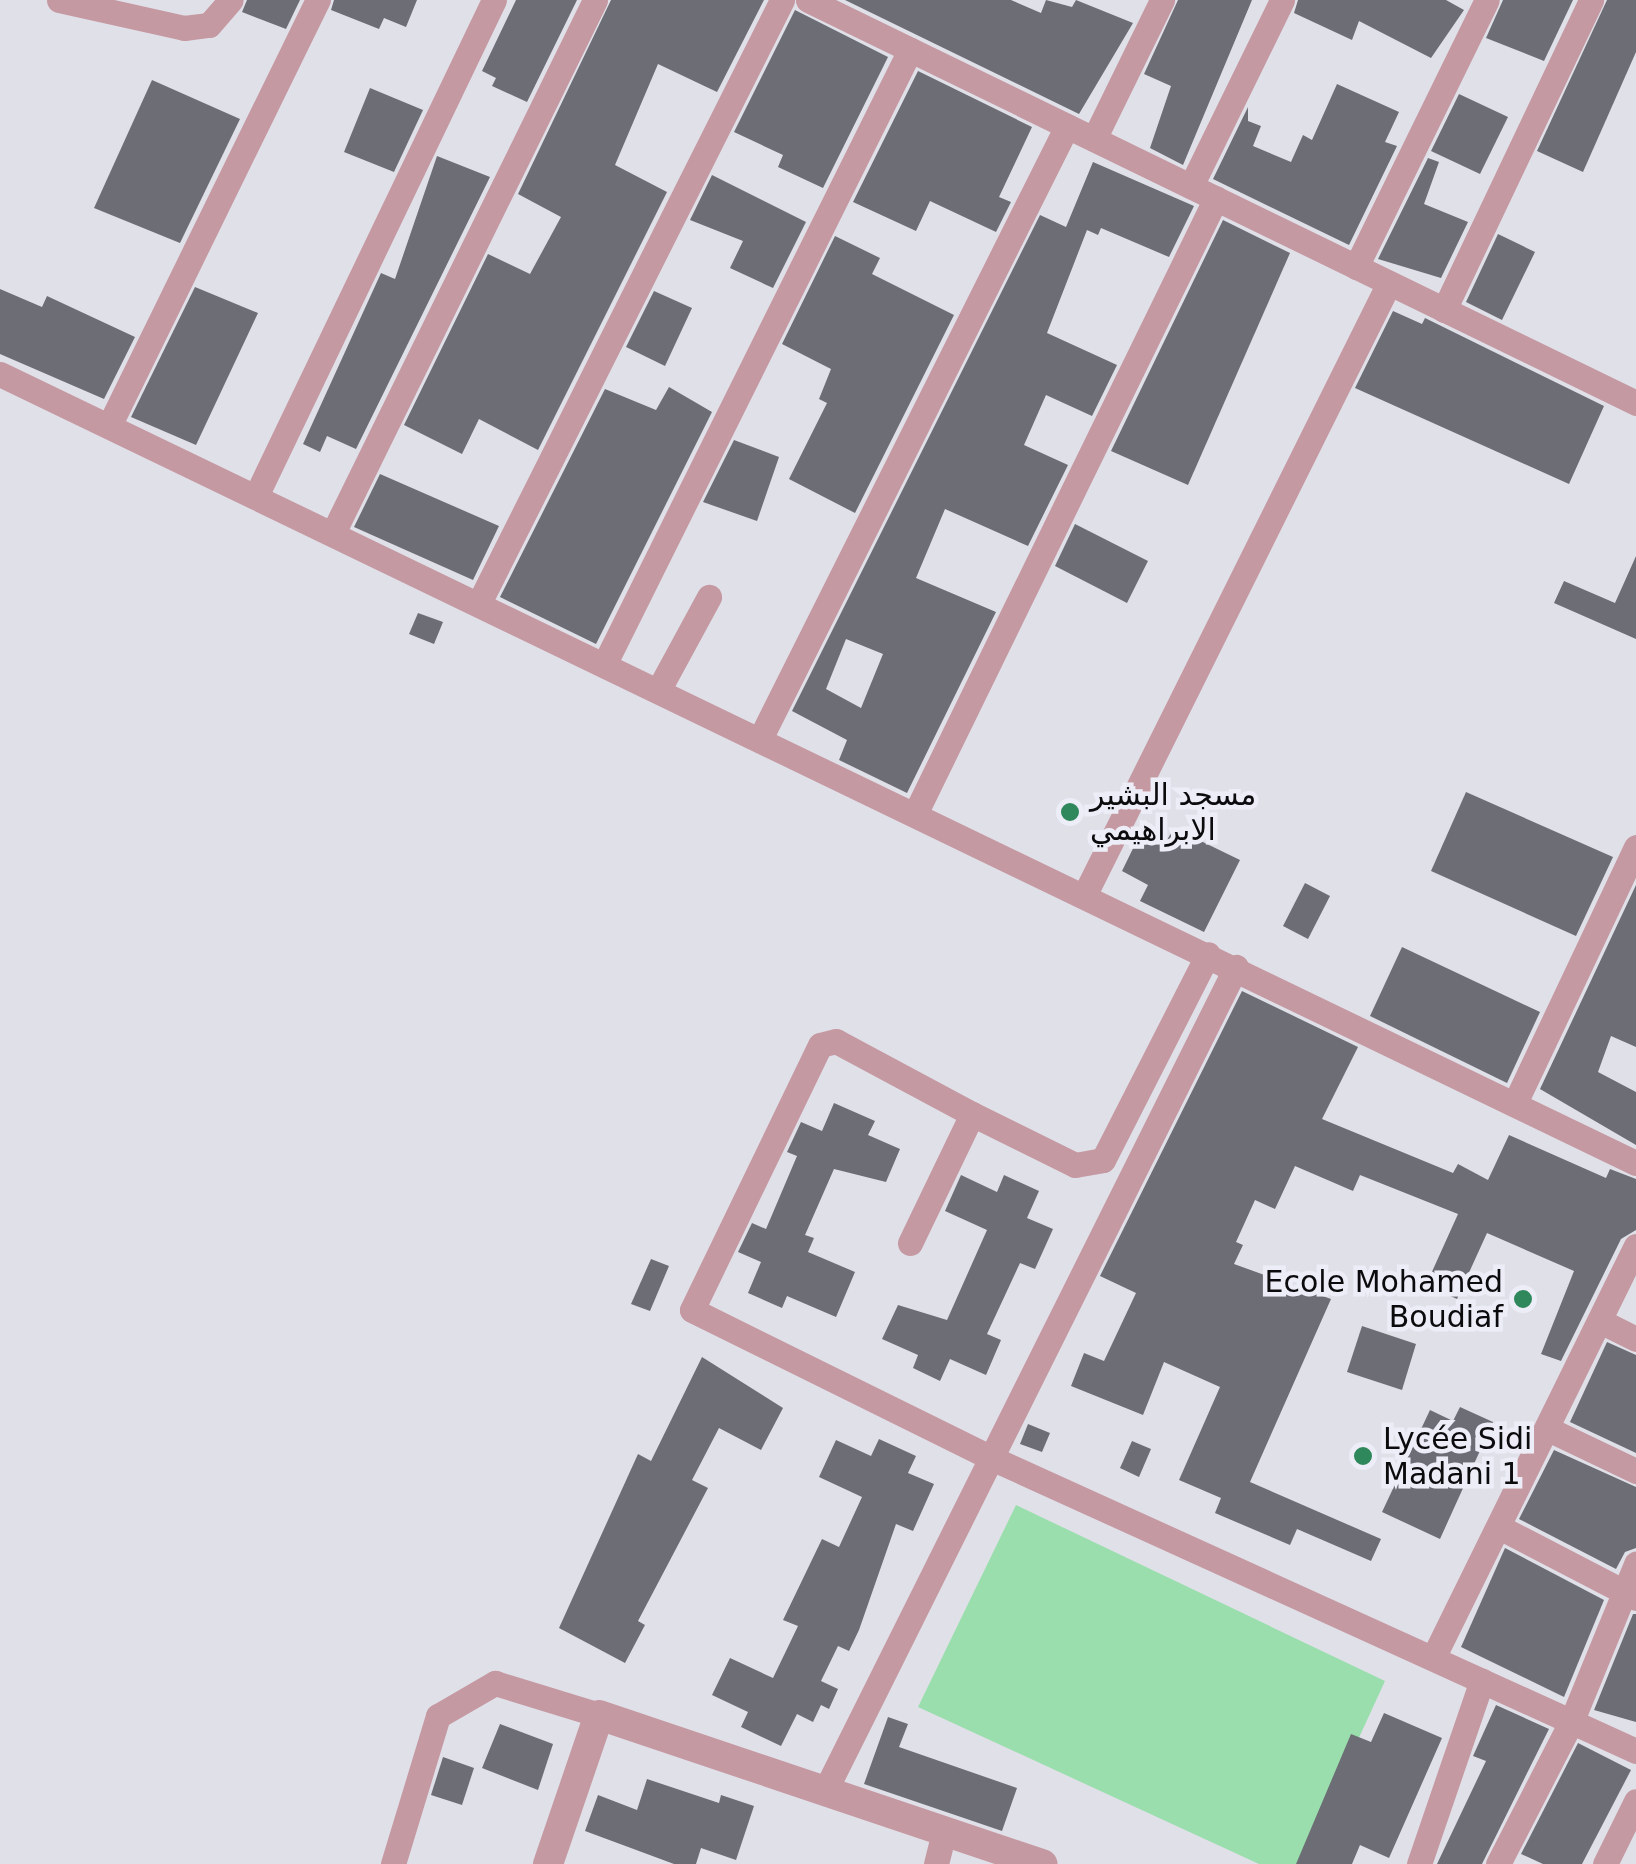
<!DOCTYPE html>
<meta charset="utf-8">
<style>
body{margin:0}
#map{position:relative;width:1636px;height:1864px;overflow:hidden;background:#e0e0e9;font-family:"DejaVu Sans",Cairo,sans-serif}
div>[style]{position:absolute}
.green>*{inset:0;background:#9bdead}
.building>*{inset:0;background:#6d6d76}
.minor>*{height:25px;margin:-12.5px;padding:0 12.5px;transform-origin:12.5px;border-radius:12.5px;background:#c599a2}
.tertiary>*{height:30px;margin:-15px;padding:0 15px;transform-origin:15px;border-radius:15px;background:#c599a2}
.dots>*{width:28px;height:28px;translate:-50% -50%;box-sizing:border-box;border:5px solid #ededf7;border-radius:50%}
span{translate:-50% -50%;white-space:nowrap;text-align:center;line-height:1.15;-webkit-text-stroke:9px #ededf7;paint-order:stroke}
.poi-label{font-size:30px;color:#0b0b0e}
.left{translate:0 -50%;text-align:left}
.right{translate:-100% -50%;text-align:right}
</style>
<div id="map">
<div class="green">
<i style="clip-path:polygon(1016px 1505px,1385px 1681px,1301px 1864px,1259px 1864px,918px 1707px)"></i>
</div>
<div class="building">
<i style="clip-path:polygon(247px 0,300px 0,286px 29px,242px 12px)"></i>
<i style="clip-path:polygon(334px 0,417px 0,406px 27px,384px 18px,379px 29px,331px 10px)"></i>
<i style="clip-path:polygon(516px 0,577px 0,527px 102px,492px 86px,496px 78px,482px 71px)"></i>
<i style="clip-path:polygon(611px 0,764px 0,717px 92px,658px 64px,615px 165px,667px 192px,538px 450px,479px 419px,462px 454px,404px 425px,488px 254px,530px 274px,561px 217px,518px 194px)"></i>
<i style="clip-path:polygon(845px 0,1011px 0,1041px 13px,1046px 0,1072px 7px,1076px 0,1133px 23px,1079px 114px)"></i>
<i style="clip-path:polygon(1178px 0,1252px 0,1183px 165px,1150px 148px,1171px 86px,1144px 74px)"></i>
<i style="clip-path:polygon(1298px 0,1446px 0,1464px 10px,1431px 58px,1359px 21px,1352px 40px,1294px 13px)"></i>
<i style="clip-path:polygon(1503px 0,1573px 0,1544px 61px,1486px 38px)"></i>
<i style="clip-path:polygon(1607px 0,1636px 0,1636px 52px,1583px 172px,1537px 151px)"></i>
<i style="clip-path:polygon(795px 10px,888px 57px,823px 188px,778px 167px,783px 155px,734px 132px)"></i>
<i style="clip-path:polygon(918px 71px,1032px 127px,999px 197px,1011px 202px,996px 232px,930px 201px,916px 231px,853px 202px)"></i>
<i style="clip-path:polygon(152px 80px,240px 119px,180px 243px,94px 208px)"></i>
<i style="clip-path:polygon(1337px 84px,1399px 112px,1385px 142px,1397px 146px,1349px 245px,1213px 179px,1248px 107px,1248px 121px,1261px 126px,1253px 146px,1291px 162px,1303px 135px,1312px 140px)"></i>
<i style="clip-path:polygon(370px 88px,423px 110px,394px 172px,344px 152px)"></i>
<i style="clip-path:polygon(1459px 94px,1508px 117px,1480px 174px,1431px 151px)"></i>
<i style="clip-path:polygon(437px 156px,490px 177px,356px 449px,327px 436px,320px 452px,303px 444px,381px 273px,395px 279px)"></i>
<i style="clip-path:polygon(1428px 158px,1439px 162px,1424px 204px,1468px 222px,1441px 278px,1378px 259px)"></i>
<i style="clip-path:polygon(evenodd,1093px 162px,1194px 206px,1169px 257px,1101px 228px,1098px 235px,1087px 230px,1047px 333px,1117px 365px,1092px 416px,1046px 395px,1024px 445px,1068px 465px,1028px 546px,945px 509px,916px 578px,996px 612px,907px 793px,839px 760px,847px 740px,792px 711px,1040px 215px,1066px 227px,1093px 162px,846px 639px,883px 654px,861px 708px,826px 689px,846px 639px)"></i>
<i style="clip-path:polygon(712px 175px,806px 222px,773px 288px,730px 268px,743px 241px,690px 220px)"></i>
<i style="clip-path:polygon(1223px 220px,1290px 253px,1188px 485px,1111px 451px)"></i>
<i style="clip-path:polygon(1498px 234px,1535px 252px,1502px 320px,1466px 302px)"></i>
<i style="clip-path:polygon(835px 236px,880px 258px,872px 274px,954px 315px,855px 513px,789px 479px,827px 403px,819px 399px,831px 369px,782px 344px)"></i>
<i style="clip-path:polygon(195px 287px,258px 313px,196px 445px,131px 417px)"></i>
<i style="clip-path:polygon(0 289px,42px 307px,47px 296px,135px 337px,104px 399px,0 354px)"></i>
<i style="clip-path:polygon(654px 291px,692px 308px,665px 366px,626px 347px)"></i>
<i style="clip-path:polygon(1393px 311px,1422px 324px,1425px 318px,1604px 406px,1569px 484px,1355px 388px)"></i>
<i style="clip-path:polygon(669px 387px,712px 412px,596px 644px,500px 597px,605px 389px,656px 410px)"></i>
<i style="clip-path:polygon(734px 440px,779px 457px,757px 521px,703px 502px)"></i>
<i style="clip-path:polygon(380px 474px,499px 526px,473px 580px,354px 527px)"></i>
<i style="clip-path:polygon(1075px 524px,1148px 561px,1127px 603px,1055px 566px)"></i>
<i style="clip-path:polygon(1636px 556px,1636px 639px,1554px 603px,1564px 581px,1615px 603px)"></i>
<i style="clip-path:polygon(418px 613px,443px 622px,434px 644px,409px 634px)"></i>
<i style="clip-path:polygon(1466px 792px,1613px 857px,1576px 936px,1431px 871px)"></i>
<i style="clip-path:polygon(1143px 828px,1167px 840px,1174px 828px,1240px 860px,1204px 932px,1140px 901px,1148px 885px,1122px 871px)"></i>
<i style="clip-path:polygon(1305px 883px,1330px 896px,1308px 939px,1283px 926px)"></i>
<i style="clip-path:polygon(1636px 885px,1636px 1047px,1611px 1036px,1598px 1072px,1636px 1092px,1636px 1145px,1540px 1089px)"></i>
<i style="clip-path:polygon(1402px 947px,1540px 1012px,1507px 1083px,1370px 1016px)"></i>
<i style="clip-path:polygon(1242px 991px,1358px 1047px,1322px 1119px,1453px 1173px,1458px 1164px,1488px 1180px,1509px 1135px,1606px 1178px,1610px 1169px,1636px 1179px,1636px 1230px,1621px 1239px,1561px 1361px,1541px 1354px,1574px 1271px,1487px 1233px,1457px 1299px,1426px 1285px,1458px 1214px,1360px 1175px,1353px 1191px,1295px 1166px,1275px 1209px,1255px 1200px,1236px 1242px,1243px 1245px,1234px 1264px,1331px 1299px,1250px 1482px,1381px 1539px,1371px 1561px,1297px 1529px,1290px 1545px,1215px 1513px,1221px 1498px,1179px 1480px,1220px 1387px,1164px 1362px,1143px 1415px,1071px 1386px,1084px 1353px,1104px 1361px,1136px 1293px,1100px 1276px)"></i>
<i style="clip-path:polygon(834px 1103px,875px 1121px,868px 1135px,900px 1149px,886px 1182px,834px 1169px,805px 1235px,814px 1238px,808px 1252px,855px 1272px,836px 1317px,787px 1296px,782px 1308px,748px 1293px,761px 1262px,738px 1252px,752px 1223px,766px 1229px,797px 1156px,787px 1152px,801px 1122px,822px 1131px)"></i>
<i style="clip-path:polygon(961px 1175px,997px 1192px,1004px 1175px,1039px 1191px,1027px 1218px,1053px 1229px,1035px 1269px,1020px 1263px,987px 1334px,1001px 1340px,986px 1375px,950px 1359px,940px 1381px,913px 1368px,918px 1355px,882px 1339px,898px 1305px,947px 1320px,987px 1230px,945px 1211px)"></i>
<i style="clip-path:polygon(651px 1259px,669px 1266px,650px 1311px,631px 1304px)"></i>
<i style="clip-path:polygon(1362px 1326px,1416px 1344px,1402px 1390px,1347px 1372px)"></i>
<i style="clip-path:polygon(1607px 1342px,1636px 1355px,1636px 1453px,1570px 1422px)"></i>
<i style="clip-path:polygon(702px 1357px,783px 1408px,761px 1450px,719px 1428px,692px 1480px,708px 1488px,638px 1621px,645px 1625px,625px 1663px,559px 1628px,638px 1454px,651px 1461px)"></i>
<i style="clip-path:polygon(1460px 1407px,1493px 1422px,1440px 1539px,1382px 1512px,1430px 1410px,1453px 1421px)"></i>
<i style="clip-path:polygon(1028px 1424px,1050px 1433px,1042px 1452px,1020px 1444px)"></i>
<i style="clip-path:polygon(879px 1439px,916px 1456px,908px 1473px,934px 1484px,913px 1531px,896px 1524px,859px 1630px,849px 1651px,838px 1646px,821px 1681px,838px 1689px,829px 1709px,821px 1705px,813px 1722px,797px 1714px,781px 1746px,741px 1727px,748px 1712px,712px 1695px,730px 1658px,773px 1678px,798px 1626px,783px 1620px,822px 1539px,839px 1547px,862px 1497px,819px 1477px,836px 1440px,871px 1456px)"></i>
<i style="clip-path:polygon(1132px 1441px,1151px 1449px,1139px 1477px,1120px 1468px)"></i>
<i style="clip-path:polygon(1554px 1450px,1636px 1487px,1636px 1548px,1625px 1552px,1616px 1569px,1519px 1519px)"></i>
<i style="clip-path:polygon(1505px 1548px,1604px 1600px,1564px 1697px,1461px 1647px)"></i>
<i style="clip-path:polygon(1633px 1614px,1636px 1614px,1636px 1722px,1594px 1710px)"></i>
<i style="clip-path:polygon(1496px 1705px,1549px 1729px,1482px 1864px,1437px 1864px,1486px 1761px,1473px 1756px)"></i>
<i style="clip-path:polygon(1384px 1713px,1442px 1738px,1389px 1858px,1360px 1845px,1352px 1864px,1296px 1864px,1351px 1734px,1371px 1742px)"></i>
<i style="clip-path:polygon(888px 1717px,908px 1724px,899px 1747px,1017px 1788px,1002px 1831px,864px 1784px)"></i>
<i style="clip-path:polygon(500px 1724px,553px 1744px,538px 1790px,482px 1768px)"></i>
<i style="clip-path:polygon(1578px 1743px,1631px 1770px,1582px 1864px,1543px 1864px,1521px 1854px)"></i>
<i style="clip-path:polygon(443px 1757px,474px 1768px,462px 1805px,431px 1795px)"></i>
<i style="clip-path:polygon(647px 1779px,719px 1803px,721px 1795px,754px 1806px,736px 1860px,701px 1848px,696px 1864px,674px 1864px,585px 1831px,598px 1795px,637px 1810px)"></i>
</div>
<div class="minor">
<i style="left:59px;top:0;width:128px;rotate:12.6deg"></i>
<i style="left:184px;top:28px;width:25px;rotate:-7deg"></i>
<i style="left:209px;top:25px;width:33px;rotate:-49deg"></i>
<i style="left:808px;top:0;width:921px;rotate:25.95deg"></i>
<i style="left:1094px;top:139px;width:155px;rotate:-63.9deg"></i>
<i style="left:1191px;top:186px;width:207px;rotate:-63.9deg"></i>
<i style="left:1356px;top:267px;width:297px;rotate:-63.9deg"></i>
<i style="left:1444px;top:310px;width:343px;rotate:-64.6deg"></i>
<i style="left:0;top:374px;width:1816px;rotate:25.75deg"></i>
<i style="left:109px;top:426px;width:475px;rotate:-63.9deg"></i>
<i style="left:256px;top:496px;width:550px;rotate:-64.37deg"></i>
<i style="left:333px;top:533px;width:594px;rotate:-63.82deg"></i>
<i style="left:479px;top:603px;width:675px;rotate:-63.32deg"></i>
<i style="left:605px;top:663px;width:685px;rotate:-63.55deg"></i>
<i style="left:659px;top:689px;width:105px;rotate:-61.5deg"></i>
<i style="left:761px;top:737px;width:683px;rotate:-63.4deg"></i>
<i style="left:916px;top:812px;width:683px;rotate:-63.96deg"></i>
<i style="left:1085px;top:894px;width:682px;rotate:-63.55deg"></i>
<i style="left:1515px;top:1103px;width:283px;rotate:-64.7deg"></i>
<i style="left:972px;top:1114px;width:154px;rotate:-151.8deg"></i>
<i style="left:836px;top:1041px;width:16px;rotate:166deg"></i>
<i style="left:820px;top:1045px;width:294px;rotate:115.8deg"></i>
<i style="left:692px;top:1310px;width:329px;rotate:26.3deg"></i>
<i style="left:987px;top:1456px;width:713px;rotate:24.44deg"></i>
<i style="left:910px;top:1243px;width:143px;rotate:-64.3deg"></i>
<i style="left:972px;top:1114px;width:115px;rotate:26.3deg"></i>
<i style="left:1075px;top:1165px;width:28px;rotate:-10deg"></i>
<i style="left:1103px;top:1160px;width:231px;rotate:-63deg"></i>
<i style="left:1600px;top:1321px;width:40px;rotate:26.6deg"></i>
<i style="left:1548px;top:1429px;width:98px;rotate:25.5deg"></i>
<i style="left:1499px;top:1527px;width:154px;rotate:27.4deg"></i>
<i style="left:1433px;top:1658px;width:459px;rotate:-63.8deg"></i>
<i style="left:825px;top:1791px;width:921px;rotate:-63.49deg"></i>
<i style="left:393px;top:1864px;width:155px;rotate:-73.1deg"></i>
<i style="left:438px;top:1716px;width:66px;rotate:-30.1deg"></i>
<i style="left:495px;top:1683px;width:109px;rotate:17.1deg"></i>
<i style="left:936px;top:1864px;width:34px;rotate:-76deg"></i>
<i style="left:1419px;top:1864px;width:194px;rotate:-71.1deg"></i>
<i style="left:1498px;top:1864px;width:162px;rotate:-62.8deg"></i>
<i style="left:1572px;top:1720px;width:169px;rotate:-67.7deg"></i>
<i style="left:1605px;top:1864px;width:70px;rotate:-63.8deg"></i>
</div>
<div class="tertiary">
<i style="left:548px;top:1864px;width:157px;rotate:-71.1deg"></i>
<i style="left:599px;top:1715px;width:468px;rotate:18.6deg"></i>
</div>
<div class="dots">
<i style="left:1070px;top:812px;background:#2f875c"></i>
<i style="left:1523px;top:1299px;background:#2f875c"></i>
<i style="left:1363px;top:1456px;background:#2f875c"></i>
</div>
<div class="poi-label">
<span class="left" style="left:1090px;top:812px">مسجد البشير<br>الابراهيمي</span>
<span class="right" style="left:1503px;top:1299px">Ecole Mohamed<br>Boudiaf</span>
<span class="left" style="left:1383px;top:1456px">Lycée Sidi<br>Madani 1</span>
</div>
</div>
